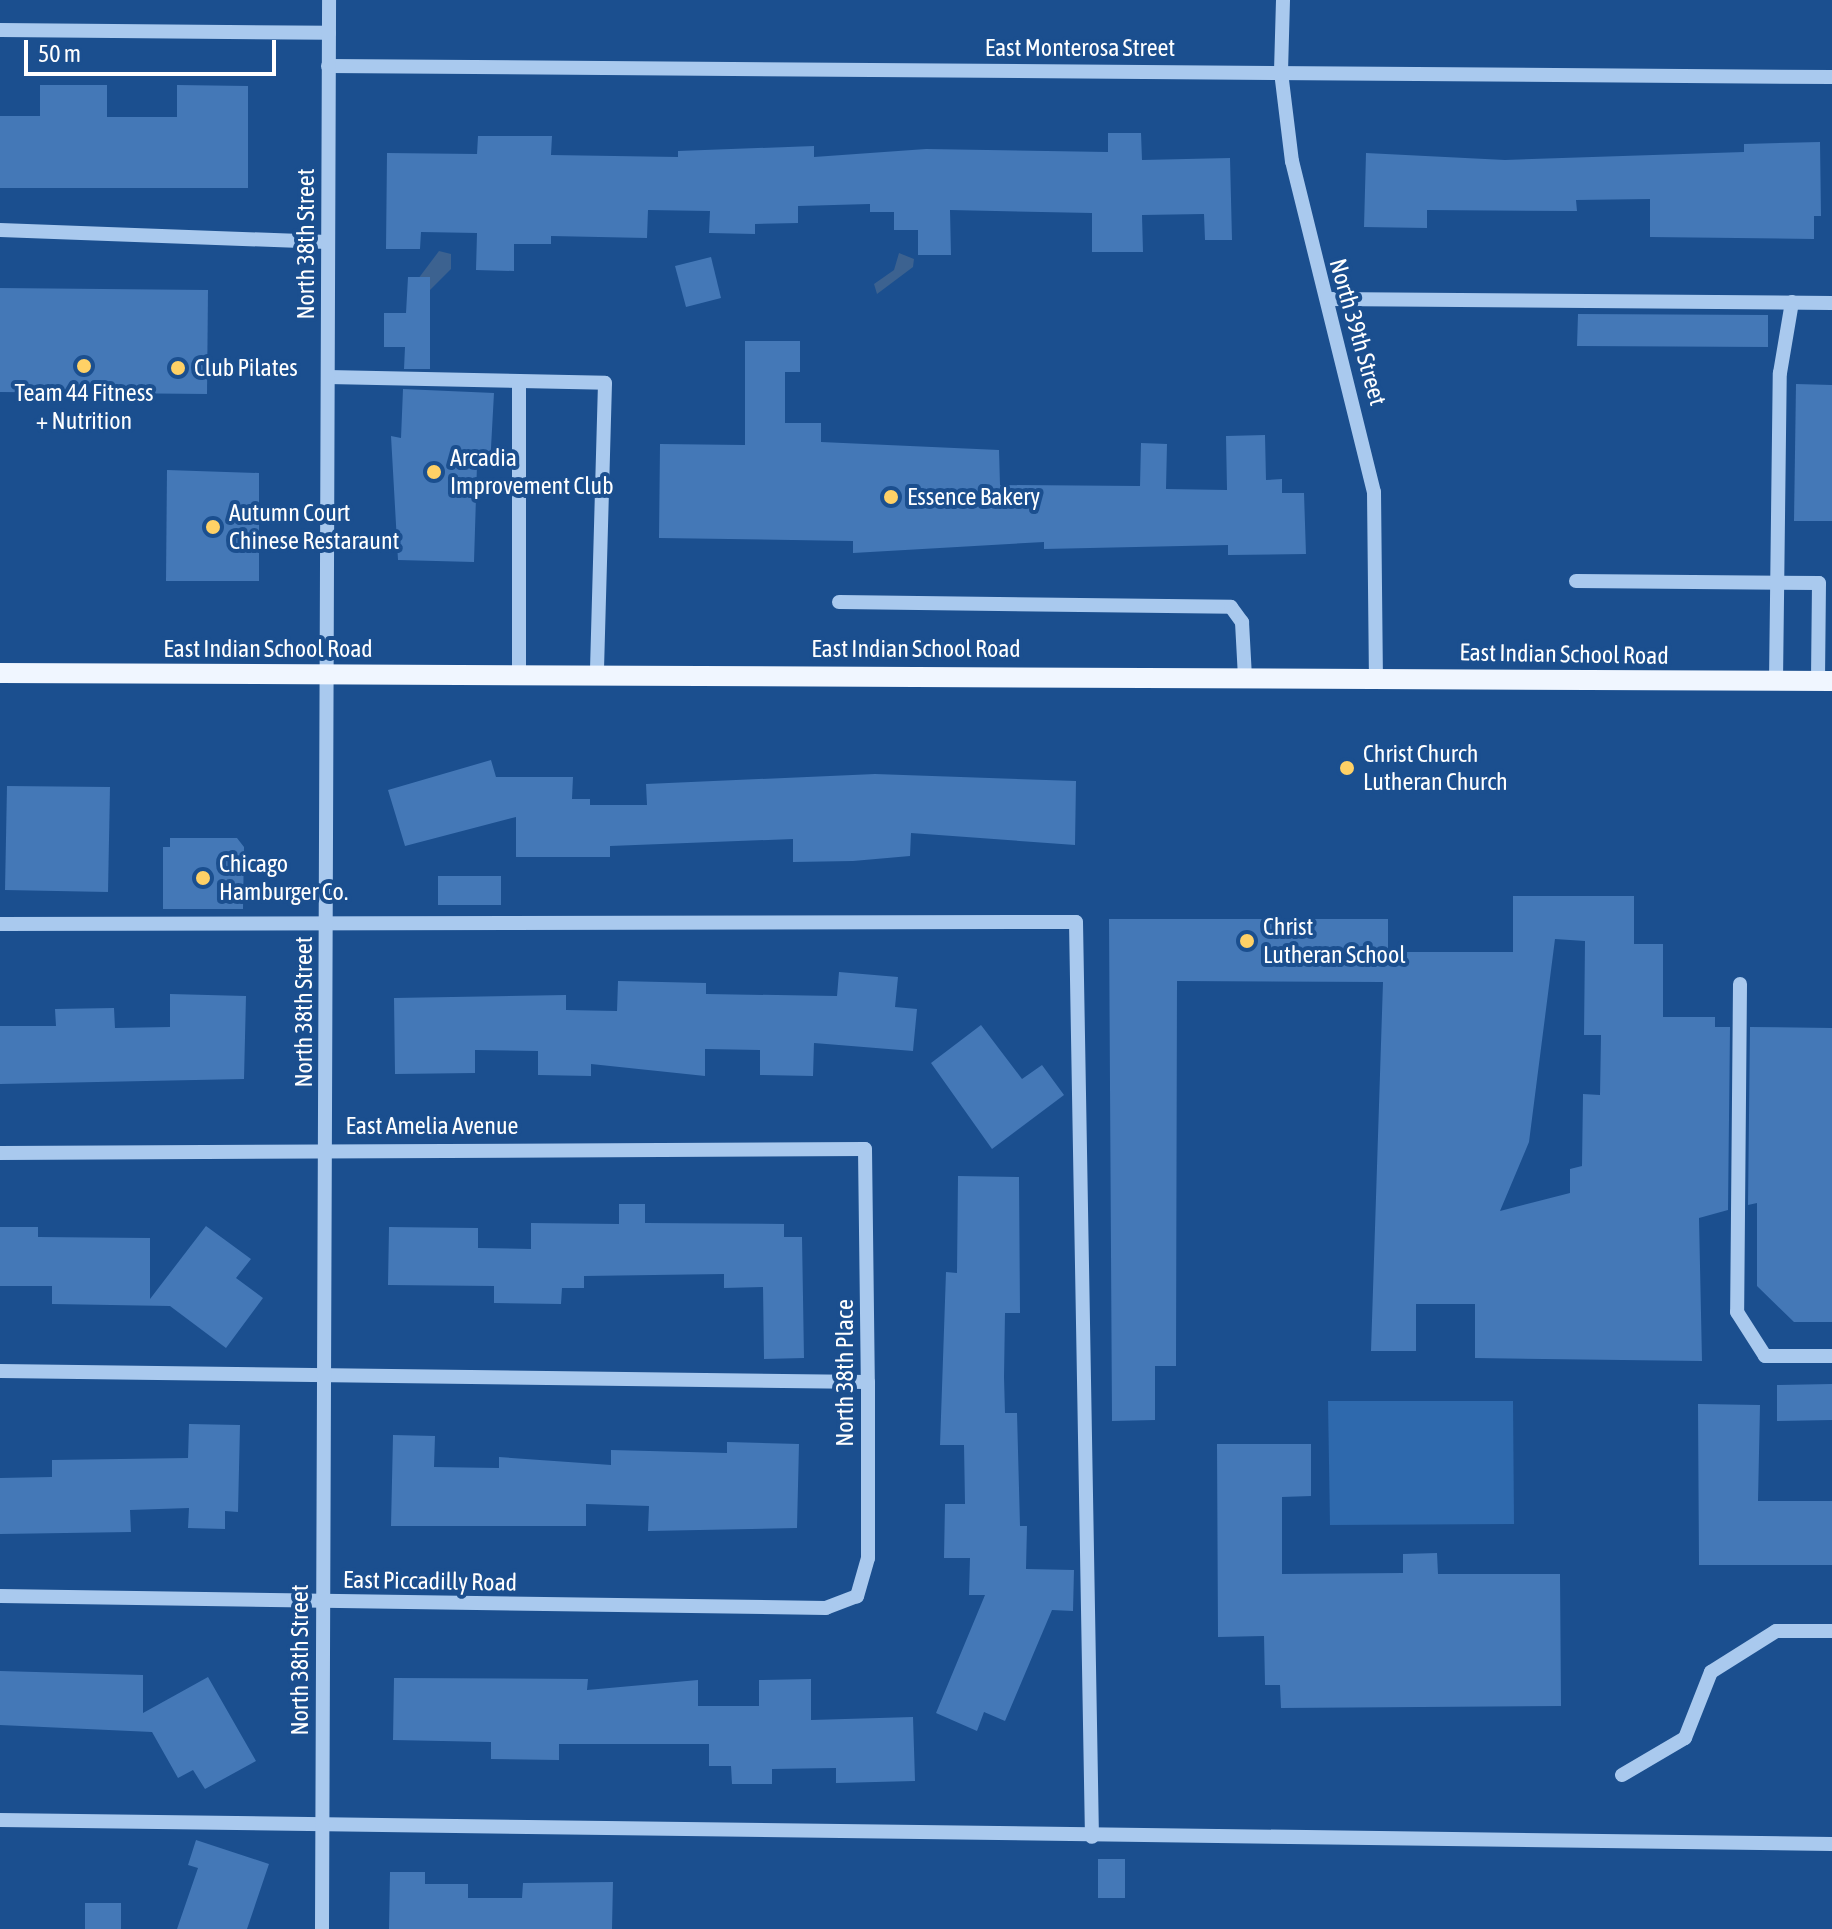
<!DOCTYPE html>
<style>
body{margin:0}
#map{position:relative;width:1832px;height:1929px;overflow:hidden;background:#1b4f8f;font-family:"Asap Condensed",sans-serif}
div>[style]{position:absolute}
.green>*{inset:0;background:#2e69ad}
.water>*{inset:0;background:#3c6290}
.building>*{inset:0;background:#4478b7}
.minor>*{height:14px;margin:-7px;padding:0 7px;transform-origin:7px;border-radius:7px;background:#a9c9ee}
.major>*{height:20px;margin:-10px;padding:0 10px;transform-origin:10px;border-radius:10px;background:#f0f6ff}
.dots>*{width:22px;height:22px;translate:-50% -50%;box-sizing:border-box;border:4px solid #1b4f8f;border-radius:50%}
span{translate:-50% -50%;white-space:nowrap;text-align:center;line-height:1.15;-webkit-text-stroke:8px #1b4f8f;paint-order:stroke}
.street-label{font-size:24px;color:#fff}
.poi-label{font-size:24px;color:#fff}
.left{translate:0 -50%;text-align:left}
.scale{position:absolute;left:24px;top:40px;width:252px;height:36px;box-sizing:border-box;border:4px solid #fff;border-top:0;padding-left:10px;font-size:24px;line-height:28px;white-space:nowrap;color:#fff;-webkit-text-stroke:6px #1b4f8f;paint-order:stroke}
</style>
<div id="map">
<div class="green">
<i style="clip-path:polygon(1328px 1401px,1513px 1401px,1514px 1524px,1330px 1525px)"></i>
</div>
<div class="water">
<i style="clip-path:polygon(439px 251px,451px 254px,451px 269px,425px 295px,412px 287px)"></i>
<i style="clip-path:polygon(899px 253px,914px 259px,913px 267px,877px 294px,874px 284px,894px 270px)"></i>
</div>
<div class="building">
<i style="clip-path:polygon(40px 85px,107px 85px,107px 117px,177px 117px,177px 85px,248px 86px,248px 188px,0 188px,0 116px,40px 116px)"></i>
<i style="clip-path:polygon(1108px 133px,1141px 133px,1142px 160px,1230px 158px,1232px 240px,1205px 240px,1204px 214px,1142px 215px,1143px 252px,1092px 252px,1092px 213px,950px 210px,951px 255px,918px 255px,918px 230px,894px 230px,894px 212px,870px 212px,870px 204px,798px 206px,798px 223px,755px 224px,755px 234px,709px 233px,710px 211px,648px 210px,647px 238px,551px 236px,551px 244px,514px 244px,514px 271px,476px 270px,477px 233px,421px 232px,420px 249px,386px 249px,387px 153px,477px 154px,478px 136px,552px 136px,551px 155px,678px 157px,678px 151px,814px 146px,814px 157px,926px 149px,1108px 152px)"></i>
<i style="clip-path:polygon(1820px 142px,1821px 216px,1814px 216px,1814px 239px,1650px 237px,1650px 199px,1576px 200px,1577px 211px,1427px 210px,1427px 228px,1364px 227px,1366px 153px,1505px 160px,1744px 152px,1744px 144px)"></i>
<i style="clip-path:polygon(711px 257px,721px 298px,686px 307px,675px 266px)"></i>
<i style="clip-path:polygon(408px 277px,430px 277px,430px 369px,404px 369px,405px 347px,384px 347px,384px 313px,406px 313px)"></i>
<i style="clip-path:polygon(0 288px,208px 290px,207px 394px,0 392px)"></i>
<i style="clip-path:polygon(1578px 314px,1768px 315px,1768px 347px,1577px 346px)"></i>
<i style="clip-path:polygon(745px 341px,800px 341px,800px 372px,785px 372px,785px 423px,821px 423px,821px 442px,999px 450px,1000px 485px,1140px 486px,1141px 443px,1167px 444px,1166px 489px,1227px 490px,1226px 436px,1265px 435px,1266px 480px,1282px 479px,1282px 493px,1304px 493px,1306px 554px,1228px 555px,1228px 545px,1044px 549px,1044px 542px,853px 553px,853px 541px,659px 538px,660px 444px,745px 445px)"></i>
<i style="clip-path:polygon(1796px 384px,1832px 385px,1832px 521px,1794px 521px)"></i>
<i style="clip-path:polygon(403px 389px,494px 393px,490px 466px,477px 465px,474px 562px,398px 560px,391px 436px,401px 438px)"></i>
<i style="clip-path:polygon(167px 470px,259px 473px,259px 581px,166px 581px)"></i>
<i style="clip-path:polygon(491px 760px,496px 777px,573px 777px,572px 799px,590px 799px,590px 805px,647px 805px,646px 784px,875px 774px,1076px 781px,1075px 845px,911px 833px,910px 856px,853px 861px,793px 862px,793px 839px,610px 846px,610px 857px,516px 857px,516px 817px,405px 846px,388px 790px)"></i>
<i style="clip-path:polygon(7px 786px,110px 787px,108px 892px,5px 890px)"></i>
<i style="clip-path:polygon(170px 838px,237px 838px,244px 847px,243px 909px,163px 909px,163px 847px,170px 847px)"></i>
<i style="clip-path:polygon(438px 876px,501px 876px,501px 905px,438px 905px)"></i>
<i style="clip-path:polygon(evenodd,1513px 896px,1634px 896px,1634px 944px,1663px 944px,1663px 1017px,1715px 1017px,1715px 1027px,1730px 1027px,1728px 1210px,1699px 1218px,1702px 1361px,1475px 1358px,1475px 1304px,1416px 1304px,1416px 1351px,1371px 1351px,1383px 982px,1177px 981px,1176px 1366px,1155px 1366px,1155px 1420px,1112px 1421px,1109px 919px,1388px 919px,1388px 952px,1513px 952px,1513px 896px,1555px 939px,1585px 941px,1584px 1035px,1601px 1035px,1600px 1095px,1583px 1094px,1582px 1166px,1570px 1169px,1570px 1193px,1500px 1211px,1529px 1142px,1555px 939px)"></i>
<i style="clip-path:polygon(839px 972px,898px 977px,895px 1007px,917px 1009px,913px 1051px,814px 1043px,813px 1076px,760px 1075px,760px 1050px,705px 1049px,705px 1076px,591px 1064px,591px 1076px,538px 1075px,538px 1051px,475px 1050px,475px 1073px,395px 1074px,394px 998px,566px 995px,566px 1010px,617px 1011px,618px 981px,706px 983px,706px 994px,837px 996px)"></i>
<i style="clip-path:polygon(170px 994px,246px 996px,244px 1079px,0 1084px,0 1026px,56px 1026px,55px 1009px,114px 1008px,115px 1028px,170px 1027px)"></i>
<i style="clip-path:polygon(981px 1025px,1022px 1079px,1042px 1065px,1064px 1095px,992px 1149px,931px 1063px)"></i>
<i style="clip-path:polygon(1750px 1027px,1832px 1028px,1832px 1322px,1794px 1322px,1757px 1286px,1757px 1203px,1748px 1205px)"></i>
<i style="clip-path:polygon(958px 1176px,1019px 1177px,1020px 1313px,1005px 1313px,1004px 1377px,1005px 1413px,1017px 1413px,1020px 1526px,1027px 1526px,1026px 1569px,1074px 1570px,1073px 1611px,1052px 1610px,1005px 1721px,984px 1712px,977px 1731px,936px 1713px,985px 1595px,969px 1595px,970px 1558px,944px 1558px,945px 1504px,965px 1504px,964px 1445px,940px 1445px,946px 1272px,957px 1273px)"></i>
<i style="clip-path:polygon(619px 1204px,645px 1204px,645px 1223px,784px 1224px,784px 1237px,802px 1237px,804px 1358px,764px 1359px,763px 1287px,724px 1288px,724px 1274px,584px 1276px,584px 1288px,562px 1288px,561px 1304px,494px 1303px,494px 1286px,388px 1285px,389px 1227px,478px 1228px,478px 1248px,531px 1249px,531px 1223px,619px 1224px)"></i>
<i style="clip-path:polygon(206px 1226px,251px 1259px,236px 1278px,263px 1298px,226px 1348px,170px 1306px,52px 1304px,52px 1286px,0 1286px,0 1227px,38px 1227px,38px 1237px,150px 1238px,150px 1299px)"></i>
<i style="clip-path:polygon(1832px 1384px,1832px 1420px,1777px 1421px,1777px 1385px)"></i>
<i style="clip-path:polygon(1698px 1404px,1760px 1405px,1758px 1501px,1832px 1501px,1832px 1565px,1699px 1565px)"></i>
<i style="clip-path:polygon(189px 1424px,240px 1425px,238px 1512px,225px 1511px,225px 1529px,188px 1528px,189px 1508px,130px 1510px,131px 1532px,0 1534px,0 1478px,52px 1477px,52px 1460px,188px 1458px)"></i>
<i style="clip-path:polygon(393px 1435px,435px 1436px,434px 1467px,499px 1468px,499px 1457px,611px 1465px,611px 1450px,727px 1453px,727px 1442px,799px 1444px,797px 1528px,648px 1531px,649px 1506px,586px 1504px,586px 1526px,391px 1526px)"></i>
<i style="clip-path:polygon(1217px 1444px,1311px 1444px,1311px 1496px,1282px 1497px,1282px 1574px,1403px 1573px,1403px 1554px,1437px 1553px,1438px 1574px,1560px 1574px,1561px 1706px,1281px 1708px,1280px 1685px,1265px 1685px,1264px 1636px,1218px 1637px)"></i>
<i style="clip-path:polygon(0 1671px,143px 1675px,143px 1713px,208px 1677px,256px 1761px,205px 1789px,193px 1770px,178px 1778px,152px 1732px,0 1725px)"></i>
<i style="clip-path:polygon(394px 1678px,588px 1679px,587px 1690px,698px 1680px,698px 1706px,759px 1706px,759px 1680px,811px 1679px,811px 1720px,913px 1717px,915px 1781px,836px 1783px,836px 1768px,772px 1769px,772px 1784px,732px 1784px,731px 1766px,709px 1766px,709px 1744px,559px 1744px,559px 1760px,491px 1759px,491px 1742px,393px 1740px)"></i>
<i style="clip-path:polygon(196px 1840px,269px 1864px,247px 1929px,177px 1929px,198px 1868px,188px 1865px)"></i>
<i style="clip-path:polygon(1098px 1859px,1125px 1859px,1125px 1898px,1098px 1898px)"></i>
<i style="clip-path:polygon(390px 1872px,425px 1872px,425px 1884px,468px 1884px,468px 1898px,522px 1898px,523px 1883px,613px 1882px,612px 1929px,389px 1929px)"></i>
<i style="clip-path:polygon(85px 1903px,121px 1903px,121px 1929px,85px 1929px)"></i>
</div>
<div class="minor">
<i style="left:1283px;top:0;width:72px;rotate:91.6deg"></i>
<i style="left:1281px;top:72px;width:90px;rotate:83deg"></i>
<i style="left:1292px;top:161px;width:341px;rotate:76.1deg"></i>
<i style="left:1374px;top:492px;width:186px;rotate:89.4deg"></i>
<i style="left:0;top:30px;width:329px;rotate:0.5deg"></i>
<i style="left:328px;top:66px;width:1504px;rotate:0.42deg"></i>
<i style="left:0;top:230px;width:328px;rotate:2.1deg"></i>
<i style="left:1327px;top:299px;width:505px;rotate:0.45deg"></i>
<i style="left:328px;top:377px;width:277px;rotate:1.2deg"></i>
<i style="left:605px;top:383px;width:292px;rotate:91.6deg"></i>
<i style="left:519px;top:381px;width:294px;rotate:90deg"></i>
<i style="left:1576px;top:581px;width:243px;rotate:0.5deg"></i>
<i style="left:1819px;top:583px;width:98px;rotate:90.6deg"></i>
<i style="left:839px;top:602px;width:392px;rotate:0.7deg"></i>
<i style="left:1231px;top:607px;width:19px;rotate:54deg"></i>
<i style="left:1242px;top:622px;width:55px;rotate:86.9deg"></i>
<i style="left:1776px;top:681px;width:308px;rotate:-89.3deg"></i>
<i style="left:1780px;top:373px;width:72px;rotate:-80.4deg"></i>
<i style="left:0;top:924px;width:1076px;rotate:-0.11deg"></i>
<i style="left:1076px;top:922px;width:915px;rotate:89deg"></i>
<i style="left:1740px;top:984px;width:328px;rotate:90.5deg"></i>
<i style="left:1737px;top:1312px;width:52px;rotate:57.5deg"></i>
<i style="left:1765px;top:1356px;width:67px"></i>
<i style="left:0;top:1153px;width:865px;rotate:-0.26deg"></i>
<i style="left:865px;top:1149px;width:233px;rotate:89.3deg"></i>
<i style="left:868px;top:1382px;width:176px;rotate:90deg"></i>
<i style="left:868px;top:1558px;width:40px;rotate:106deg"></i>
<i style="left:857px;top:1596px;width:33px;rotate:159deg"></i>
<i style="left:826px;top:1608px;width:826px;rotate:-179.17deg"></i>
<i style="left:0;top:1371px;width:868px;rotate:0.73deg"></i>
<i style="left:1622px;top:1775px;width:73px;rotate:-30.4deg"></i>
<i style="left:1685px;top:1738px;width:71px;rotate:-68.5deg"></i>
<i style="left:1711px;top:1672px;width:77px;rotate:-32.2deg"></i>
<i style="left:1776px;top:1631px;width:56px"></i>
<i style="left:0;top:1820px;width:1832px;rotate:0.75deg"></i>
<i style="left:322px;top:1929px;width:1929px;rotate:-89.79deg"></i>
</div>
<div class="major">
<i style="left:0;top:673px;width:1832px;rotate:0.25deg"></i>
</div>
<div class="dots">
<i style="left:84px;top:366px;background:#ffd166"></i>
<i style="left:178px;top:368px;background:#ffd166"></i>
<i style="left:434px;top:472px;background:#ffd166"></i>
<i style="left:891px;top:497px;background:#ffd166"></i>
<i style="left:213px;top:527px;background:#ffd166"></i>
<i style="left:1347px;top:768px;background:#ffd166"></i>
<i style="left:203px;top:878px;background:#ffd166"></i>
<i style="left:1247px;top:941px;background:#ffd166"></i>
</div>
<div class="street-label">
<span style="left:1080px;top:48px">East Monterosa Street</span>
<span style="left:306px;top:244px;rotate:-90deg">North 38th Street</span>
<span style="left:1358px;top:332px;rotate:74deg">North 39th Street</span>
<span style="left:268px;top:649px">East Indian School Road</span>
<span style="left:916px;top:649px">East Indian School Road</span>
<span style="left:1564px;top:654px;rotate:1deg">East Indian School Road</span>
<span style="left:304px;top:1012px;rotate:-90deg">North 38th Street</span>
<span style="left:432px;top:1126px">East Amelia Avenue</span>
<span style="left:845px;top:1373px;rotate:-90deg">North 38th Place</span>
<span style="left:430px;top:1581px;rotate:1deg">East Piccadilly Road</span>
<span style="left:300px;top:1660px;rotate:-90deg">North 38th Street</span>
</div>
<div class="poi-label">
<span class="left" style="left:194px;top:368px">Club Pilates</span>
<span style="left:84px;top:407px">Team 44 Fitness<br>+ Nutrition</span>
<span class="left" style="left:450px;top:472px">Arcadia<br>Improvement Club</span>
<span class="left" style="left:907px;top:497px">Essence Bakery</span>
<span class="left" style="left:229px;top:527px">Autumn Court<br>Chinese Restaraunt</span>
<span class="left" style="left:1363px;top:768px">Christ Church<br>Lutheran Church</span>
<span class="left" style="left:219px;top:878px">Chicago<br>Hamburger Co.</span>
<span class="left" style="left:1263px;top:941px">Christ<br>Lutheran School</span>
</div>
<div class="scale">50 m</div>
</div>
